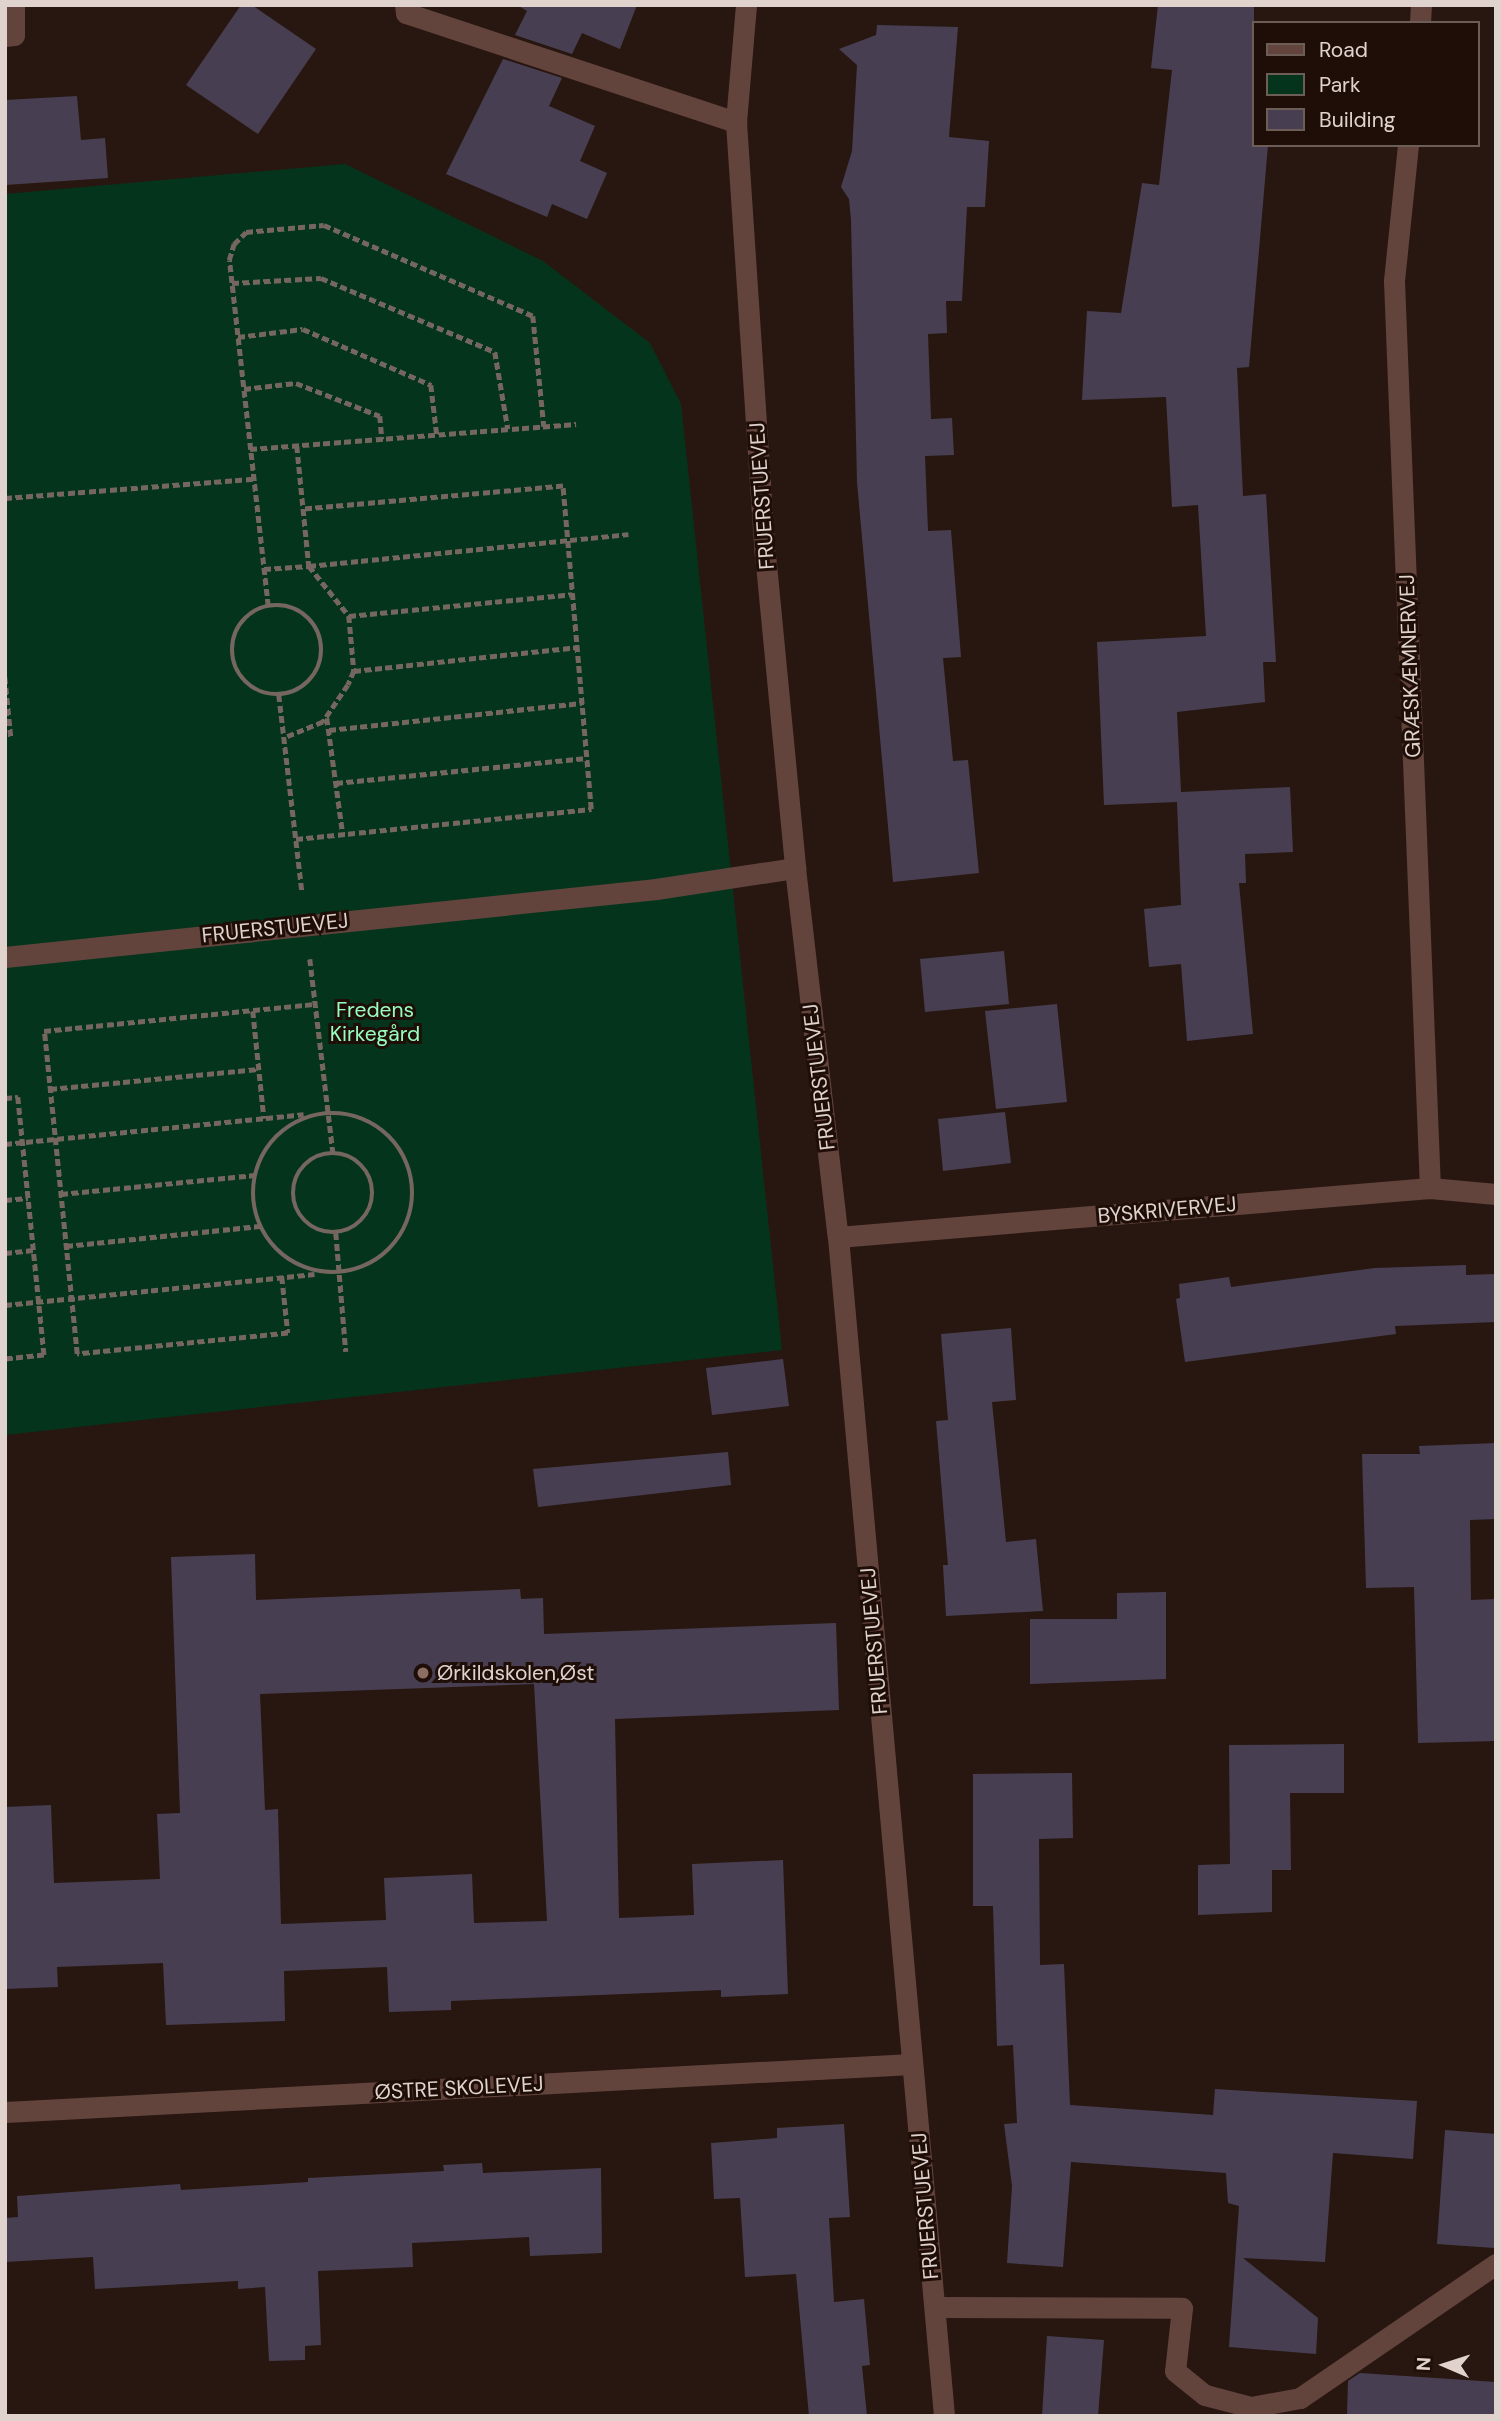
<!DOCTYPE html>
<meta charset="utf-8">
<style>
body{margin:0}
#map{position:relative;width:1501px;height:2421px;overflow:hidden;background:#281710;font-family:"DM Sans",sans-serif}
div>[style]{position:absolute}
.green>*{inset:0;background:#05341d}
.building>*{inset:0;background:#473f51}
.path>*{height:4.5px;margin-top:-2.25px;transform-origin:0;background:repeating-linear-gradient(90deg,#756660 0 7px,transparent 0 10.5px)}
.path>.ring{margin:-2.25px;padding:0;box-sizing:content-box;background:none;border:4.5px solid #756660;border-radius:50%}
.minor>*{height:21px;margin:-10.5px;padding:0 10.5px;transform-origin:10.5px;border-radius:10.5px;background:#63443d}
.dots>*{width:19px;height:19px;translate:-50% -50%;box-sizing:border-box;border:4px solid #1e0e07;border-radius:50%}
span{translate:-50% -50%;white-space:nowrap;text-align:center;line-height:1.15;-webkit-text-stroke:6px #1e0e07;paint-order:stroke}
.street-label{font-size:21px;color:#e0d3ce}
.park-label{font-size:21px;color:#96fdbf}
.poi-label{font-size:21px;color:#e0d3ce}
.left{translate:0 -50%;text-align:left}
.frame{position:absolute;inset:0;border:7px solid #e0d3ce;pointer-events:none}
.legend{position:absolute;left:1252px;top:21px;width:228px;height:126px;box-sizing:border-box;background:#1e0e07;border:2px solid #6c5d57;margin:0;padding:9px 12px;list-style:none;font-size:21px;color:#e0d3ce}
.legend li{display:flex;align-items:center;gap:14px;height:35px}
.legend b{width:35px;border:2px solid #6c5d57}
.north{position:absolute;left:1410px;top:2330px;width:70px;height:70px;-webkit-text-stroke:5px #1e0e07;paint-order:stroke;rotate:273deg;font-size:19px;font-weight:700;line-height:28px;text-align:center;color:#e0d3ce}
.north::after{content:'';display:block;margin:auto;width:24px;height:32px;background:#e0d3ce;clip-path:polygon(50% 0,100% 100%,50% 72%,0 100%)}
</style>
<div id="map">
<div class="green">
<i style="clip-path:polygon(345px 164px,543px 261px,650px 343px,681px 404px,782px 1350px,5px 1435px,5px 194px)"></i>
</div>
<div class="building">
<i style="clip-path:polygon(241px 5px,252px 5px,316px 49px,258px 134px,186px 85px)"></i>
<i style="clip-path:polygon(517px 5px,637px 5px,620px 49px,582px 33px,572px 54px,515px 35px,527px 11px)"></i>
<i style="clip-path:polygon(1158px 5px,1254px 5px,1254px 145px,1268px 145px,1249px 367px,1237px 368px,1243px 496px,1266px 494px,1276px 662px,1263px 662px,1265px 702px,1177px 712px,1181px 792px,1290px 787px,1293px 852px,1245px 854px,1246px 883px,1239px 883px,1253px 1034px,1187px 1041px,1181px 964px,1149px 967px,1144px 909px,1181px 905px,1177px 802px,1104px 805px,1097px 642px,1206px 636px,1198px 505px,1172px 507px,1166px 397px,1082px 400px,1087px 311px,1121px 313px,1142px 183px,1159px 185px,1172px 70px,1151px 68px)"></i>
<i style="clip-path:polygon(877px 25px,958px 27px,949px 137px,989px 141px,985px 207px,967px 207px,962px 301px,946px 301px,947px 333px,928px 334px,931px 419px,952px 418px,954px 455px,925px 456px,928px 531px,951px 530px,961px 657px,943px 658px,953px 761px,968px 760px,979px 873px,893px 882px,857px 482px,851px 220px,849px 199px,841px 187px,852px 151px,857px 65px,839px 49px,876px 35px)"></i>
<i style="clip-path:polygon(503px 59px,562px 78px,549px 106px,595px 126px,580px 161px,607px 173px,587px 219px,552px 204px,547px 217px,446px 174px)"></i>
<i style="clip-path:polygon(77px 96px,81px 140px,105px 138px,108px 178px,5px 185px,5px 100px)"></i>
<i style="clip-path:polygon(1004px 951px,1009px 1004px,925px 1012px,920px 959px)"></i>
<i style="clip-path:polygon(1057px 1004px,1067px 1102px,996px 1109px,985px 1011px)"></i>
<i style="clip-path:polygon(1005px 1112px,1011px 1163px,943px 1171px,938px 1119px)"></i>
<i style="clip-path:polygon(1466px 1265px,1466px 1275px,1496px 1274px,1496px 1322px,1395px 1326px,1396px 1334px,1185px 1362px,1176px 1299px,1180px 1298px,1179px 1284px,1229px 1277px,1231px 1287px,1375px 1268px)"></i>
<i style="clip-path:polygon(1011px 1328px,1016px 1400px,992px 1402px,1006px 1542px,1036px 1539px,1043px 1611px,946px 1616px,943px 1565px,948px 1565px,936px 1421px,948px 1420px,941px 1334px)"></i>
<i style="clip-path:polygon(783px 1359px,789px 1406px,712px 1415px,706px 1368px)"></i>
<i style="clip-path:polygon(1496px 1443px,1496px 1519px,1470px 1520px,1471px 1600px,1496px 1599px,1496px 1741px,1418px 1743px,1414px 1587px,1366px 1588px,1362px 1454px,1420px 1454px,1419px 1446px)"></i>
<i style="clip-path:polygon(728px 1452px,731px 1485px,538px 1507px,533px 1469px)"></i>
<i style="clip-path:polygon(evenodd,255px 1554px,256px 1600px,520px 1589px,521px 1599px,543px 1598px,544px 1634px,836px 1623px,839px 1710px,615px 1719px,619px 1918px,694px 1915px,692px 1864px,783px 1860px,788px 1994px,721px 1997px,721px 1990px,451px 2001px,451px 2010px,389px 2012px,387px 1967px,284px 1971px,285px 2021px,166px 2025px,163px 1963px,57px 1967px,58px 1987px,5px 1989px,5px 1807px,51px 1805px,54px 1883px,160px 1879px,157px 1814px,180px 1813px,171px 1557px,255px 1554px,534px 1684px,547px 1921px,474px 1923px,472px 1874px,384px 1878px,386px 1920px,281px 1924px,278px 1809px,265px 1810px,260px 1694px,534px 1684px)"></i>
<i style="clip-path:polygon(1166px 1592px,1166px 1679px,1030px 1684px,1030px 1619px,1117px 1619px,1117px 1593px)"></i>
<i style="clip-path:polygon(1344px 1744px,1344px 1793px,1290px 1793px,1291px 1870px,1272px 1870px,1272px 1912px,1198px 1915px,1198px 1865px,1230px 1864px,1229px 1745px)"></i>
<i style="clip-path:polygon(1072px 1773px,1073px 1838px,1039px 1839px,1040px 1965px,1064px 1964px,1070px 2105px,1213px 2115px,1215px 2089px,1417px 2101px,1413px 2159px,1333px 2153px,1325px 2262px,1243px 2258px,1318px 2318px,1316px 2354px,1229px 2347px,1239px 2206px,1228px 2203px,1226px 2173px,1071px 2162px,1063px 2267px,1007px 2263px,1012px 2186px,1004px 2124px,1017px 2123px,1013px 2045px,997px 2046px,993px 1906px,973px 1906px,973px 1774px)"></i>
<i style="clip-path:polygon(844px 2124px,850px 2217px,829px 2218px,834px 2302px,864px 2299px,870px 2365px,862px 2366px,867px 2416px,809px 2416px,796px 2274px,745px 2277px,740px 2198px,714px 2199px,711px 2143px,777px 2138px,777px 2128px)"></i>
<i style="clip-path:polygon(1445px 2130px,1496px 2134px,1494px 2248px,1437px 2244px)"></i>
<i style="clip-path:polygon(482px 2163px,483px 2173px,601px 2168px,602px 2253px,530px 2256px,529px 2237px,412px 2243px,413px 2267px,318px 2271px,321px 2345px,305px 2346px,305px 2360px,269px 2361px,265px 2287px,238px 2289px,238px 2281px,95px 2289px,93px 2257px,5px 2262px,5px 2218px,18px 2217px,17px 2196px,180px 2184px,181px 2190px,308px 2182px,308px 2178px,444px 2171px,443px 2165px)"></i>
<i style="clip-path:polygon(1047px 2336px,1104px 2340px,1098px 2416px,1042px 2416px)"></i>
<i style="clip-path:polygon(1360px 2373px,1496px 2382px,1496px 2416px,1347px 2416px,1348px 2381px)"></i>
</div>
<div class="path">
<i style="left:232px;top:283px;width:89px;rotate:-3.2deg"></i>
<i style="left:321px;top:278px;width:189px;rotate:23deg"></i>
<i style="left:495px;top:352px;width:78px;rotate:80.4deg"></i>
<i style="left:238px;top:337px;width:65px;rotate:-7deg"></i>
<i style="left:303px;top:329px;width:140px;rotate:23.6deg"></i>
<i style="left:431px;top:385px;width:50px;rotate:83.2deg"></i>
<i style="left:244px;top:389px;width:52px;rotate:-6.6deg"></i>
<i style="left:296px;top:383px;width:90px;rotate:21.4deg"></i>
<i style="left:380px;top:416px;width:23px;rotate:85deg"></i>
<i style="left:297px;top:446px;width:121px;rotate:84.3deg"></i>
<i style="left:309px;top:566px;width:321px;rotate:-5.7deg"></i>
<i style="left:250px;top:449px;width:327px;rotate:-4.4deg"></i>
<i style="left:5px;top:498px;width:250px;rotate:-4.4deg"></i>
<i style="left:264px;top:569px;width:45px;rotate:-3.8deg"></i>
<i style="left:309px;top:566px;width:64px;rotate:51.3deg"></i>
<i style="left:349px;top:616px;width:55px;rotate:84.8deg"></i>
<i style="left:354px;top:671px;width:15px;rotate:113deg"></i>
<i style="left:348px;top:685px;width:45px;rotate:124deg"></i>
<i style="left:323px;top:722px;width:42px;rotate:157.7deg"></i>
<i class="ring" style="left:232px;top:605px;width:85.5px;height:85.5px"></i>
<i style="left:268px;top:606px;width:348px;rotate:-96.4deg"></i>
<i style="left:229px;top:260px;width:17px;rotate:-73deg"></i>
<i style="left:234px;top:244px;width:17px;rotate:-45deg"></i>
<i style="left:246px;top:232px;width:78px;rotate:-5.1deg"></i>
<i style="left:324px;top:225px;width:228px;rotate:23.5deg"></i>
<i style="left:533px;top:316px;width:111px;rotate:84.3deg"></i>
<i style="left:349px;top:616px;width:224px;rotate:-5.6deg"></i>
<i style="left:354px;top:671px;width:224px;rotate:-6.1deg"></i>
<i style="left:5px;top:677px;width:60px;rotate:84.3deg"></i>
<i style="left:279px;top:695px;width:197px;rotate:83.3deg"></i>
<i style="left:327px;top:718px;width:118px;rotate:82.2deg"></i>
<i style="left:329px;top:730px;width:254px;rotate:-6.1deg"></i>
<i style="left:336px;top:783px;width:252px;rotate:-5.7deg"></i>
<i style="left:296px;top:839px;width:297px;rotate:-5.8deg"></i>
<i style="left:591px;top:809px;width:324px;rotate:-95deg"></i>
<i style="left:563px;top:486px;width:260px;rotate:174.9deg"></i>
<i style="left:310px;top:959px;width:195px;rotate:83.2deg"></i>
<i style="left:253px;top:1011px;width:108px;rotate:84.1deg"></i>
<i style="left:50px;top:1089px;width:210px;rotate:-5.5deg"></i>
<i style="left:5px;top:1098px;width:13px;rotate:-4deg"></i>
<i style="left:18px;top:1097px;width:259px;rotate:84.2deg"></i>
<i style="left:44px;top:1355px;width:39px;rotate:174deg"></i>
<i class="ring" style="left:253px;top:1113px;width:155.5px;height:155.5px"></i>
<i style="left:5px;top:1144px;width:300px;rotate:-5.7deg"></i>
<i class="ring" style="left:293px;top:1153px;width:75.5px;height:75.5px"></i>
<i style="left:61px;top:1194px;width:195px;rotate:-5.6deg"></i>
<i style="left:5px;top:1200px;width:23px;rotate:-5deg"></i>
<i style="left:336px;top:1233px;width:119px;rotate:85.2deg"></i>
<i style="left:66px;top:1246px;width:195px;rotate:-5.9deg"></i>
<i style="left:5px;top:1253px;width:29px;rotate:-6deg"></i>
<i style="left:282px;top:1277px;width:56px;rotate:83.9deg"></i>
<i style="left:288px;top:1333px;width:212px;rotate:174.3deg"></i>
<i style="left:77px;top:1354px;width:325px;rotate:-95.8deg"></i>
<i style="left:44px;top:1031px;width:273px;rotate:-5.7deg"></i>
<i style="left:5px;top:1305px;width:311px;rotate:-5.7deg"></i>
</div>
<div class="minor">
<i style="left:405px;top:5px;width:8px;rotate:83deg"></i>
<i style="left:406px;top:13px;width:348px;rotate:18.3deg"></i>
<i style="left:746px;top:5px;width:117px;rotate:94.9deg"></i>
<i style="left:736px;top:122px;width:433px;rotate:86.2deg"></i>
<i style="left:765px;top:554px;width:315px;rotate:84.5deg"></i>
<i style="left:795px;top:868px;width:371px;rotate:83.4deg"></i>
<i style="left:838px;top:1237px;width:1184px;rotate:84.86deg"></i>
<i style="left:1420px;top:23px;width:18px;rotate:-87deg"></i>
<i style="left:5px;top:36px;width:9px;rotate:-6deg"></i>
<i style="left:14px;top:35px;width:30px;rotate:-90deg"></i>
<i style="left:1408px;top:145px;width:137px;rotate:95.9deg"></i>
<i style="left:1394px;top:281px;width:908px;rotate:87.73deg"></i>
<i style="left:5px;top:957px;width:655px;rotate:-5.96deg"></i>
<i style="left:656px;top:889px;width:141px;rotate:-8.6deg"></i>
<i style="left:838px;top:1237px;width:594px;rotate:-4.73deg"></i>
<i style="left:1430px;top:1188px;width:66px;rotate:5.2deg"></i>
<i style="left:5px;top:2112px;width:908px;rotate:-3.03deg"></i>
<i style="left:935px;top:2307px;width:247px;rotate:0.2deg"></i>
<i style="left:1182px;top:2308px;width:63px;rotate:96.3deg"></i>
<i style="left:1175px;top:2371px;width:38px;rotate:39deg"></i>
<i style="left:1205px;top:2395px;width:48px;rotate:14.6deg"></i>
<i style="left:1251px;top:2407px;width:50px;rotate:-10.4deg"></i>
<i style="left:1300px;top:2398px;width:237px;rotate:-34.4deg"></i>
</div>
<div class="dots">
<i style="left:423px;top:1673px;background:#8d6e63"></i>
</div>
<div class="street-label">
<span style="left:762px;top:496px;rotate:-94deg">FRUERSTUEVEJ</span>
<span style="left:1410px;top:666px;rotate:-92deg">GRÆSKÆMNERVEJ</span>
<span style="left:275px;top:928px;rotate:-6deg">FRUERSTUEVEJ</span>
<span style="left:819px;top:1077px;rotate:-97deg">FRUERSTUEVEJ</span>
<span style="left:1167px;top:1210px;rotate:-5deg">BYSKRIVERVEJ</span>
<span style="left:874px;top:1641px;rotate:-95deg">FRUERSTUEVEJ</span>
<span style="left:459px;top:2088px;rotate:-3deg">ØSTRE SKOLEVEJ</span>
<span style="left:925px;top:2206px;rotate:-95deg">FRUERSTUEVEJ</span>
</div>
<div class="park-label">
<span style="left:375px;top:1022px">Fredens<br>Kirkegård</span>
</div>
<div class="poi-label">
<span class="left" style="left:437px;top:1673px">Ørkildskolen,Øst</span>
</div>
<div class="frame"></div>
<ul class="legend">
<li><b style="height:9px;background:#63443d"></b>Road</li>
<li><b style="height:19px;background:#05341d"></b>Park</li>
<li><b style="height:19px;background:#473f51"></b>Building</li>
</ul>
<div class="north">N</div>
</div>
